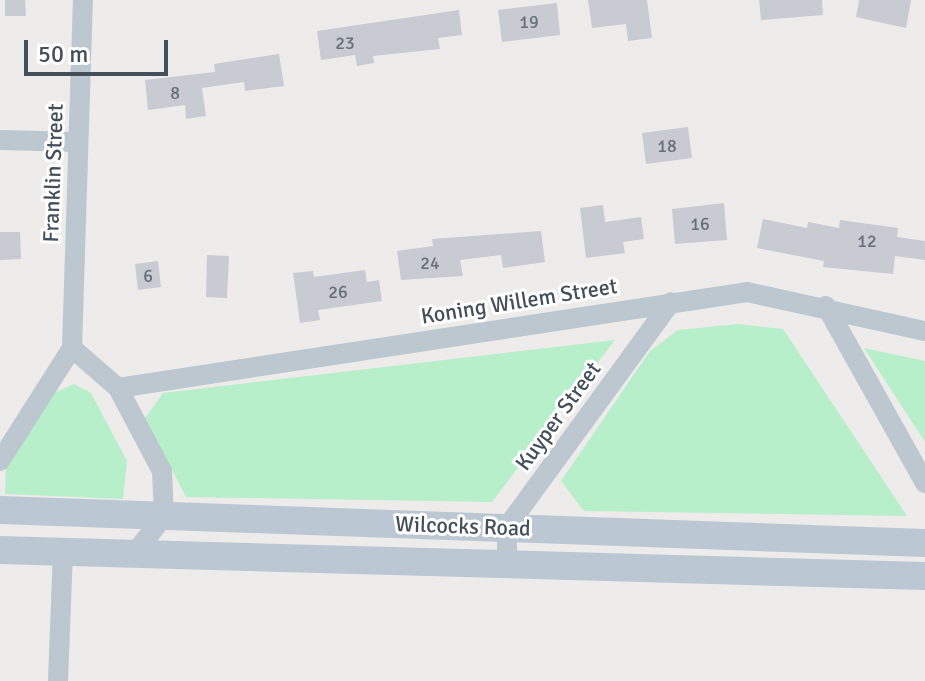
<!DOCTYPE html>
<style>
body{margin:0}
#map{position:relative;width:925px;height:681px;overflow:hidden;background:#eeebeb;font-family:Signika,sans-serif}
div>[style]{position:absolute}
.green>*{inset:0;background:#b7efca}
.building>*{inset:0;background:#c8cbd1}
.street>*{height:20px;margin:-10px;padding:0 10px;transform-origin:10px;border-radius:10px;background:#bcc7cf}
.secondary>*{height:28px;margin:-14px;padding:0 14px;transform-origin:14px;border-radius:14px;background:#bbc8d4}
span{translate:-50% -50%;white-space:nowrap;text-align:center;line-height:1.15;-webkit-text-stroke:6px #fff;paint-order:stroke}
.number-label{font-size:18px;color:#656f77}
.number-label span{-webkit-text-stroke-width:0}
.street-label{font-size:22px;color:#445059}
.scale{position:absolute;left:24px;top:40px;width:144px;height:36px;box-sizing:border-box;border:4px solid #445059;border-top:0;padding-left:10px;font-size:24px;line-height:28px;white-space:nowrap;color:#445059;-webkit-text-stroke:6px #fff;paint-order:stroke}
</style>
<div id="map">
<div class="green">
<i style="clip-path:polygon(738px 324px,783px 329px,907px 516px,584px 511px,561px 481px,650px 351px,678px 330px)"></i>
<i style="clip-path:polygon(615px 340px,492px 502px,186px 497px,145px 418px,163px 393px)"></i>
<i style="clip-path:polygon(864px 348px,925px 361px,925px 442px)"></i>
<i style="clip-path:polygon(74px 384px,91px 393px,127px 461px,123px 499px,5px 494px,6px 466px,49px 395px)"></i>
</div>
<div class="building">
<i style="clip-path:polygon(5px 0,25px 0,26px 16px,5px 16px)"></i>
<i style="clip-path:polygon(588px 0,647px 0,652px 38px,628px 41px,626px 24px,592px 28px)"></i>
<i style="clip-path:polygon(759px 0,822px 0,823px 15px,761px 20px)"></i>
<i style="clip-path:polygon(859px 0,911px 0,906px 28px,856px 17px)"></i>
<i style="clip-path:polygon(557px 3px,560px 35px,502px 42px,498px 10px)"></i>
<i style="clip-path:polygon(459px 10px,462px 35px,438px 38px,440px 49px,373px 56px,374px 63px,357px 66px,355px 55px,321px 60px,317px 31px)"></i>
<i style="clip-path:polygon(279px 54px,284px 86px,245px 91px,244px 82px,202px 88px,206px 116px,186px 119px,185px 105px,148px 110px,145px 80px,215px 72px,214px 64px)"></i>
<i style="clip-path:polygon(688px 127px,692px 158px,646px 164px,642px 133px)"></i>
<i style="clip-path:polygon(724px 203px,727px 240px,675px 244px,672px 209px)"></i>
<i style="clip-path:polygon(603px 205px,605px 222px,641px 217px,644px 239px,623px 242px,625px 253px,586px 258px,580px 208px)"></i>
<i style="clip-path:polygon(763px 219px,807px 228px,808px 222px,839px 228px,840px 220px,898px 228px,897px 237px,925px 241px,925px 260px,895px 256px,893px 274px,823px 267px,824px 261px,757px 248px)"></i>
<i style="clip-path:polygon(541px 231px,545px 262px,503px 268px,501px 255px,460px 260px,463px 276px,401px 280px,397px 251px,433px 246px,432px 239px)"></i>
<i style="clip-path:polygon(0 232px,20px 232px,21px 259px,0 260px)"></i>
<i style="clip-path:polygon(207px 255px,229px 256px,227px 298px,206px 297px)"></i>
<i style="clip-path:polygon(158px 261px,161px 287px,138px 290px,135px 264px)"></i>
<i style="clip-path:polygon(365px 270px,367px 282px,379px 280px,382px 301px,318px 310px,320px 320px,300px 323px,293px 273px,313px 271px,314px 277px)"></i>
</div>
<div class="street">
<i style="left:0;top:140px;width:77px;rotate:1.5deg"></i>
<i style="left:826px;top:306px;width:203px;rotate:60.8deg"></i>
<i style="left:72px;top:348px;width:61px;rotate:41deg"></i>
<i style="left:118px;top:388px;width:94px;rotate:62.1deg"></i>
<i style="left:162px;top:471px;width:45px;rotate:87.5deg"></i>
<i style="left:164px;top:516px;width:47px;rotate:128.1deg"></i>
<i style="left:118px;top:388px;width:636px;rotate:-8.68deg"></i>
<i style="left:747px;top:292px;width:182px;rotate:12.4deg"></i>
<i style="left:0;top:461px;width:134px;rotate:-57.5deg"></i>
<i style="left:72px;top:348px;width:348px;rotate:-88.2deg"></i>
<i style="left:507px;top:565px;width:38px;rotate:-90deg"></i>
<i style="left:507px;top:527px;width:278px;rotate:-53.9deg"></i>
<i style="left:58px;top:681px;width:131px;rotate:-87.8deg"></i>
</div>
<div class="secondary">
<i style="left:0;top:510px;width:926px;rotate:2.04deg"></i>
<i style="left:0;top:550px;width:925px;rotate:1.61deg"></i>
</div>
<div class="number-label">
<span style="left:529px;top:22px">19</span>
<span style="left:345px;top:43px">23</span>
<span style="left:175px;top:93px">8</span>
<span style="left:667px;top:146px">18</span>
<span style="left:700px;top:224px">16</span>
<span style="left:867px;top:241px">12</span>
<span style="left:430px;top:263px">24</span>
<span style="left:148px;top:276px">6</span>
<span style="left:338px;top:292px">26</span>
</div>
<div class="street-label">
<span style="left:53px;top:173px;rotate:-88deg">Franklin Street</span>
<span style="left:519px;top:301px;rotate:-9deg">Koning Willem Street</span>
<span style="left:558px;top:416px;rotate:-54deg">Kuyper Street</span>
<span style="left:463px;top:526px;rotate:2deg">Wilcocks Road</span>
</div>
<div class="scale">50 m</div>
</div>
